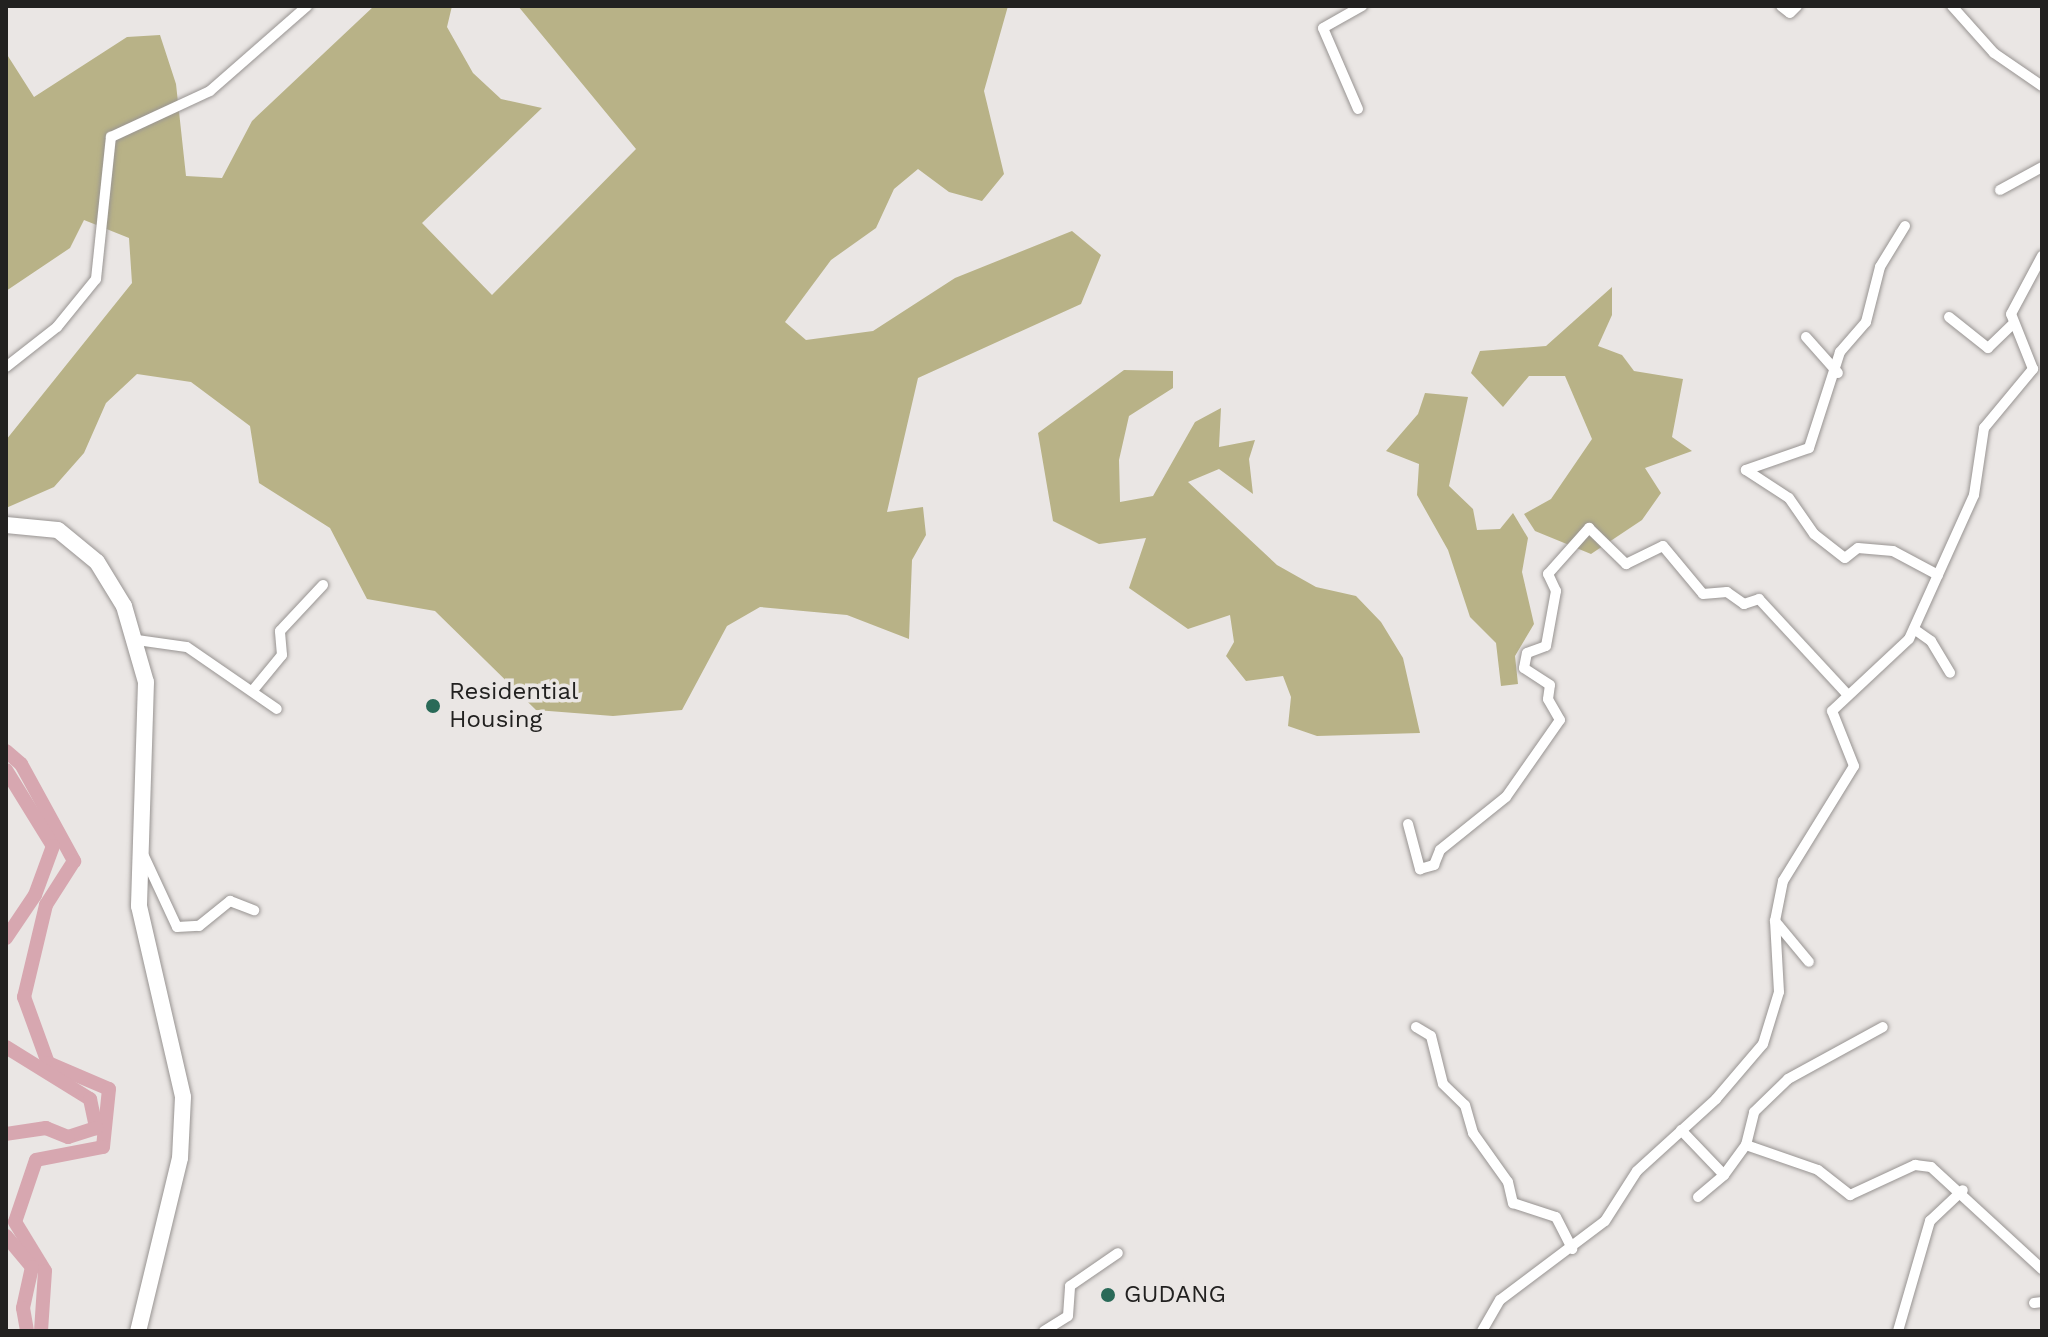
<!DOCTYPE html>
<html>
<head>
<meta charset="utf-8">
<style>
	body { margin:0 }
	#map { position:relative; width:2048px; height:1337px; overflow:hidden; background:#eae6e4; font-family:"Work Sans",sans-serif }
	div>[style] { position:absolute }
	.forest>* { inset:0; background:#b8b287 }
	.river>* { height:14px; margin:-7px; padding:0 7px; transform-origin:7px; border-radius:7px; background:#d7a7b0 }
	.roads { filter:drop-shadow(0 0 2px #989492) drop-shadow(0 0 2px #989492) }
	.minor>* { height:10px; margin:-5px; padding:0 5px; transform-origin:5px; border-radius:5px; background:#fff }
	.primary>* { height:16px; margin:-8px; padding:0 8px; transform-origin:8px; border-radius:8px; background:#fff }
	.dots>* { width:22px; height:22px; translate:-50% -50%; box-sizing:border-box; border:4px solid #eae6e4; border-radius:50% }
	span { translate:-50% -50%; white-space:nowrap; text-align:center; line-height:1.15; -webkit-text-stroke:7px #eae6e4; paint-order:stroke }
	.poi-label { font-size:24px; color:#222120 }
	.left { translate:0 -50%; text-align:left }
	.frame { position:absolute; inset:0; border:8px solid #222120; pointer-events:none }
</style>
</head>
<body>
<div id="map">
	<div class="forest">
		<i style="clip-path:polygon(374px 6px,452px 6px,447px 27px,473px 73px,501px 99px,542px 108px,422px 223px,492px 295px,636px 149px,518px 6px,1008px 6px,984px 91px,1004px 174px,982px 201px,949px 192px,918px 169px,894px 189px,876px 228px,831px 260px,785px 322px,806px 340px,873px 331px,955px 278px,1072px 231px,1101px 255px,1081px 304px,918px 378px,887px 512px,923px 507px,926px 535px,912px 560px,909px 639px,847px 615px,760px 607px,727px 626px,682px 710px,613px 716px,536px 710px,435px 611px,367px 599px,330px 528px,259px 483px,250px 426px,191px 382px,137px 374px,106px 403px,84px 453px,54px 487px,6px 508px,6px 440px,132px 283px,129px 238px,84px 220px,70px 248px,6px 291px,6px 53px,34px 97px,127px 37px,160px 35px,176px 84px,186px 176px,222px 178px,252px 121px)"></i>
		<i style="clip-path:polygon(1612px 287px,1612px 315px,1598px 346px,1622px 355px,1634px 371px,1683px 379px,1672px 437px,1692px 451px,1645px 468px,1661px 493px,1642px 520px,1591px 554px,1535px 531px,1524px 514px,1551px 499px,1592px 439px,1565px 376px,1529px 376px,1503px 407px,1471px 373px,1480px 351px,1546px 346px)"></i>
		<i style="clip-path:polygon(1124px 370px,1173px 371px,1173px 388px,1129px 416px,1119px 460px,1120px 502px,1153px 496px,1195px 422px,1221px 408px,1219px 447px,1255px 440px,1249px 459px,1253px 494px,1219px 469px,1188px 482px,1277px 565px,1316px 587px,1356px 596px,1381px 622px,1403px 658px,1420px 733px,1317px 736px,1288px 726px,1291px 697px,1283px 676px,1246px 681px,1226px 656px,1234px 642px,1230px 615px,1188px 629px,1129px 588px,1146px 538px,1099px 544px,1053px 521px,1038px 433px)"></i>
		<i style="clip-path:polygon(1425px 393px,1468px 397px,1449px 486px,1473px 509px,1477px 530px,1500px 529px,1513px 513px,1528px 538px,1522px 572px,1534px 624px,1515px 656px,1518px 684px,1501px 686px,1496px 643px,1470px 617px,1448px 550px,1417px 495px,1419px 464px,1386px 451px,1418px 414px)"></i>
	</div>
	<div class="river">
		<i style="left:6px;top:751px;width:20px;rotate:41deg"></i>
		<i style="left:21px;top:764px;width:111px;rotate:61.3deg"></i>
		<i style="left:74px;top:861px;width:52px;rotate:122.5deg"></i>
		<i style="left:46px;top:905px;width:95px;rotate:103.4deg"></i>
		<i style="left:24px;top:997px;width:70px;rotate:70deg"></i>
		<i style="left:48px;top:1063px;width:66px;rotate:23.1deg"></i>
		<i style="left:109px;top:1089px;width:58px;rotate:95.9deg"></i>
		<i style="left:103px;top:1147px;width:68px;rotate:169deg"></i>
		<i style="left:36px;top:1160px;width:65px;rotate:108.7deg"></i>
		<i style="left:15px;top:1222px;width:57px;rotate:58.5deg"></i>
		<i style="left:45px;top:1271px;width:60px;rotate:93.8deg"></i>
		<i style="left:6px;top:770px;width:89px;rotate:58.3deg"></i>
		<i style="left:53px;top:846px;width:52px;rotate:110.2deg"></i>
		<i style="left:35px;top:895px;width:52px;rotate:124deg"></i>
		<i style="left:6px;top:1047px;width:99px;rotate:31.8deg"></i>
		<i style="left:90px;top:1099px;width:30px;rotate:78deg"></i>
		<i style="left:96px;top:1128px;width:29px;rotate:162deg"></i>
		<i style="left:68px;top:1137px;width:24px;rotate:-158deg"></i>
		<i style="left:46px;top:1128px;width:40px;rotate:171.5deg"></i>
		<i style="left:6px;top:1236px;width:40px;rotate:50deg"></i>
		<i style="left:32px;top:1267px;width:42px;rotate:102.4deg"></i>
		<i style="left:23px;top:1308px;width:23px;rotate:80deg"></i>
	</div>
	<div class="roads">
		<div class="minor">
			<i style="left:1781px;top:6px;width:11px;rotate:38deg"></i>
			<i style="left:1790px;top:13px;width:10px;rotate:-45deg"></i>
			<i style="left:1952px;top:6px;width:63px;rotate:48.2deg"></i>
			<i style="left:1994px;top:53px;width:58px;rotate:34.5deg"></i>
			<i style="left:1358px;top:109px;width:88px;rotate:-113.4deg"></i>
			<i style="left:1323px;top:28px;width:45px;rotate:-29.4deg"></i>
			<i style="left:2000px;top:190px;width:48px;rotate:-28.7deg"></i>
			<i style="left:1905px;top:226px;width:48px;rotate:121.4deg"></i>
			<i style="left:1880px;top:267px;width:57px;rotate:104.3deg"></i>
			<i style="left:1866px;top:322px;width:40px;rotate:131deg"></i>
			<i style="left:1840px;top:352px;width:101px;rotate:107.9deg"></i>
			<i style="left:1809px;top:448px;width:67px;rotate:160.8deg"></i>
			<i style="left:1746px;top:470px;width:51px;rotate:33.1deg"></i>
			<i style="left:1789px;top:498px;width:44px;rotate:55.2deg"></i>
			<i style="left:1814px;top:534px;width:39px;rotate:38deg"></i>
			<i style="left:1845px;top:558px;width:16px;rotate:-38deg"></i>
			<i style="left:1858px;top:548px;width:35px;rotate:5deg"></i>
			<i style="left:1893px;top:551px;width:51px;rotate:28.1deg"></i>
			<i style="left:1949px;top:317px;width:50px;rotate:38.5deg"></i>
			<i style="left:1988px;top:348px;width:36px;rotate:-44deg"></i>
			<i style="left:1806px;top:337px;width:48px;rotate:48.4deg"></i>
			<i style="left:6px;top:367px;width:65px;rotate:-38.1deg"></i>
			<i style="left:57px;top:327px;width:62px;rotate:-50.9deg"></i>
			<i style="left:96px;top:279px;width:143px;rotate:-84deg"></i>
			<i style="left:111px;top:137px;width:109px;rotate:-24.9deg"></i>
			<i style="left:210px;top:91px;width:129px;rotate:-41.2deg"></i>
			<i style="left:1914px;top:629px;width:21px;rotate:35deg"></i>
			<i style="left:1931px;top:641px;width:37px;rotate:59deg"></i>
			<i style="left:137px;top:640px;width:50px;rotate:8deg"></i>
			<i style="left:187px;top:647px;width:109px;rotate:34.6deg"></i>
			<i style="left:254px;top:689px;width:44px;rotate:-50.5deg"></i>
			<i style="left:282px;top:655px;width:24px;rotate:-95deg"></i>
			<i style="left:280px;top:631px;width:63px;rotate:-46.9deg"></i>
			<i style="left:1408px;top:824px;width:47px;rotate:75.1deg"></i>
			<i style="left:1420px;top:869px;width:15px;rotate:-16deg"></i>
			<i style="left:1434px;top:865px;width:16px;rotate:-68deg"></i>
			<i style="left:1440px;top:850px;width:85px;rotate:-38.8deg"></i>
			<i style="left:1506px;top:797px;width:94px;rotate:-55deg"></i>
			<i style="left:1560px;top:720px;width:24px;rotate:-120deg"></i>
			<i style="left:1548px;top:699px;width:14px;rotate:-82deg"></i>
			<i style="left:1550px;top:685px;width:31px;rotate:-147deg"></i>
			<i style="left:1524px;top:668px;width:15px;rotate:-79deg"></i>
			<i style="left:1527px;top:653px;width:20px;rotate:-20deg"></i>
			<i style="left:1546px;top:646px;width:56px;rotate:-79.7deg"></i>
			<i style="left:1556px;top:591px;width:19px;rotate:-115deg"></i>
			<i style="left:1548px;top:574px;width:62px;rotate:-48.3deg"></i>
			<i style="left:1589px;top:528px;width:52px;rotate:44.2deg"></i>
			<i style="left:1626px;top:564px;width:41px;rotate:-25.9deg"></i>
			<i style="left:1663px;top:546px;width:62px;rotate:50.2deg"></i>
			<i style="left:1703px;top:594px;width:24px;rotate:-5deg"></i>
			<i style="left:1727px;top:592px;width:21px;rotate:35deg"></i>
			<i style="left:1744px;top:604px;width:16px;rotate:-18deg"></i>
			<i style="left:1759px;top:599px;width:127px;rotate:47.2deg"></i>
			<i style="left:144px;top:856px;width:78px;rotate:65.1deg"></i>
			<i style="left:177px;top:927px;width:22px;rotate:-3deg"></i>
			<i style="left:199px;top:926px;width:40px;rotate:-39deg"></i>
			<i style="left:230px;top:901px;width:26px;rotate:21deg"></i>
			<i style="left:1775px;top:921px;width:53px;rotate:50.3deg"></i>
			<i style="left:1416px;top:1027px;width:17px;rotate:31deg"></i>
			<i style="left:1431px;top:1036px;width:49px;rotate:76deg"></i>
			<i style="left:1443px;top:1084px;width:30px;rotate:44deg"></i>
			<i style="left:1465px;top:1105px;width:29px;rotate:74deg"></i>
			<i style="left:1473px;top:1133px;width:60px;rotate:54.5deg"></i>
			<i style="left:1508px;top:1182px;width:22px;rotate:77deg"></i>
			<i style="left:1513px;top:1203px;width:45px;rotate:18deg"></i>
			<i style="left:1556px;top:1217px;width:36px;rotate:63deg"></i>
			<i style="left:1681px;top:1130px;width:62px;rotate:46.3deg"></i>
			<i style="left:1724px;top:1175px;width:37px;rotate:-54deg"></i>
			<i style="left:1746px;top:1145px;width:76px;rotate:19.1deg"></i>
			<i style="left:1818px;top:1170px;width:41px;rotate:38deg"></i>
			<i style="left:1850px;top:1195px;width:72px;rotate:-24.8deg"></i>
			<i style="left:1915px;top:1165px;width:16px;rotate:7deg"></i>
			<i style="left:1931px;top:1167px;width:151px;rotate:42.6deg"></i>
			<i style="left:1746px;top:1145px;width:34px;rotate:-76deg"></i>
			<i style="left:1754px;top:1112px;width:47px;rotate:-44.1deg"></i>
			<i style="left:1788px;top:1079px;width:108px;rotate:-28.7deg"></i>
			<i style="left:1698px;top:1197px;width:34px;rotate:-40deg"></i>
			<i style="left:2034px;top:1303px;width:8px;rotate:-7deg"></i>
			<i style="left:1044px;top:1331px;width:28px;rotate:-32deg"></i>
			<i style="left:1068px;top:1316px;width:30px;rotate:-86deg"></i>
			<i style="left:1070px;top:1286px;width:58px;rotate:-34.5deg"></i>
			<i style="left:1482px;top:1331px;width:36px;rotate:-60deg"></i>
			<i style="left:1500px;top:1300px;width:131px;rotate:-37deg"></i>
			<i style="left:1605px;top:1221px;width:59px;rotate:-57.4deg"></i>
			<i style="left:1637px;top:1171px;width:107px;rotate:-42.3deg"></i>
			<i style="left:1716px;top:1099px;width:72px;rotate:-49.5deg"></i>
			<i style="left:1763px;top:1044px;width:54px;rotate:-72.9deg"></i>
			<i style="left:1779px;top:992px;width:71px;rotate:-93.2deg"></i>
			<i style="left:1775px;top:921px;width:41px;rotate:-78.7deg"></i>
			<i style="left:1783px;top:881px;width:135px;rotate:-58.3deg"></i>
			<i style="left:1854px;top:766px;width:59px;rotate:-111.8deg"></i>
			<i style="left:1832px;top:711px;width:105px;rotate:-43.1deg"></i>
			<i style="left:1909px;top:639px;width:158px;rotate:-65.7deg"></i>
			<i style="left:1974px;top:495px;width:68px;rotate:-81.5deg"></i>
			<i style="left:1984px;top:428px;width:77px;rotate:-50.3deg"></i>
			<i style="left:2033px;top:369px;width:59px;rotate:-111.8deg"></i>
			<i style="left:2011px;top:314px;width:66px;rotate:-61.9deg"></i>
			<i style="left:1898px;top:1331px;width:115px;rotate:-73.8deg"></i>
			<i style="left:1930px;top:1221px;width:45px;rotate:-43.2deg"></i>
		</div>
		<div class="primary">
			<i style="left:6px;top:525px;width:52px;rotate:5.5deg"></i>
			<i style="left:58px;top:530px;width:50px;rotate:39.4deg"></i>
			<i style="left:97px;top:562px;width:52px;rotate:58.5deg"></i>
			<i style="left:124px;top:606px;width:79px;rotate:73.9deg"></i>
			<i style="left:146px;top:682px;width:224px;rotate:91.8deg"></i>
			<i style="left:139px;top:906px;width:196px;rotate:77deg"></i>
			<i style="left:183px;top:1097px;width:61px;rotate:92.8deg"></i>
			<i style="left:180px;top:1158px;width:178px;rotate:103.6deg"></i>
		</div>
	</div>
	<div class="dots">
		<i style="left:433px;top:706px;background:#2a6a58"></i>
		<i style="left:1108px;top:1295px;background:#2a6a58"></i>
	</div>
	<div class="poi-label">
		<span class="left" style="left:449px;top:706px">Residential<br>Housing</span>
		<span class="left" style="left:1124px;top:1295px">GUDANG</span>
	</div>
	<div class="frame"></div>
</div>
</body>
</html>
